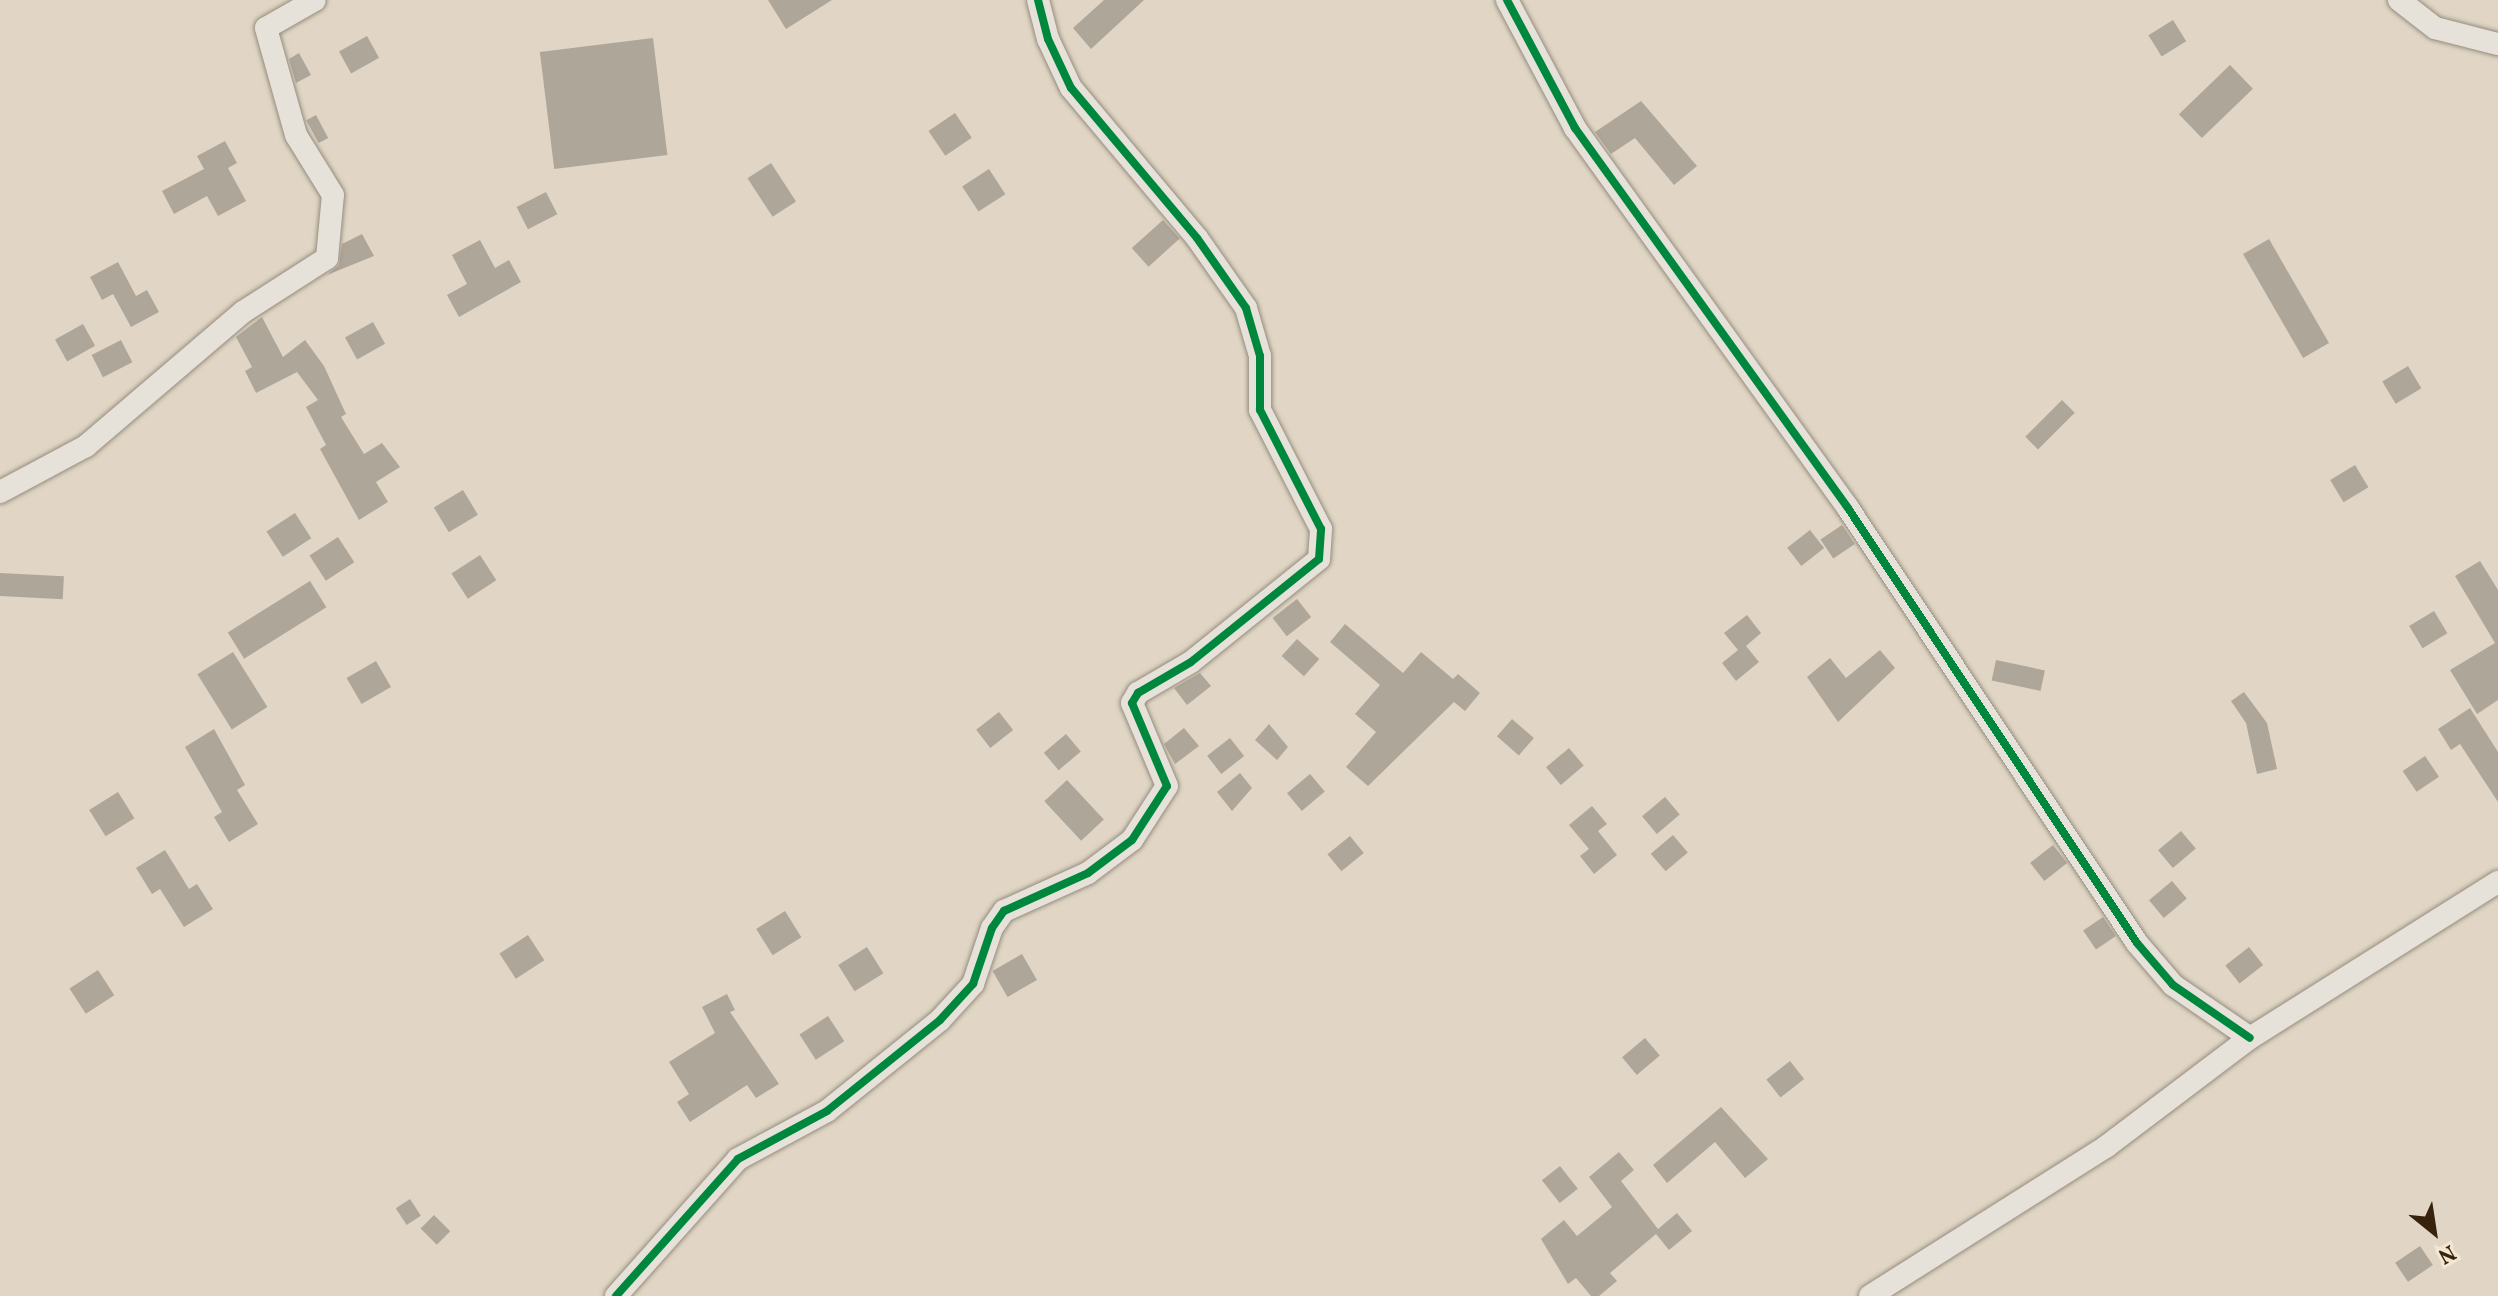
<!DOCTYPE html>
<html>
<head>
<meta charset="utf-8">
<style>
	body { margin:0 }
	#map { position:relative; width:2498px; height:1296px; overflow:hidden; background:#e1d6c5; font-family:Vollkorn,serif }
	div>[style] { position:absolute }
	.building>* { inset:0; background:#afa69a; transform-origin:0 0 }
	.roads { filter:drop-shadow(0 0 2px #958c7f) drop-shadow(0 0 2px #958c7f) }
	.minor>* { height:22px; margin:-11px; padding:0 11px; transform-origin:11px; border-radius:11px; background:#e7e2d9 }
	.cycleway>* { height:8px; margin:-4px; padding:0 4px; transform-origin:4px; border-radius:4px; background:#00873e }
	span { translate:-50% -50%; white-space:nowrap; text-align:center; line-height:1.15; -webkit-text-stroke:6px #f3e6d2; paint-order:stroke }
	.north { position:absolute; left:2394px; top:1192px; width:80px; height:80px; -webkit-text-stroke:6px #f3e6d2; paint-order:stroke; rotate:150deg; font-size:22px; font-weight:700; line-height:32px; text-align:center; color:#37230d }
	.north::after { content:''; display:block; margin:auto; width:28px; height:36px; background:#37230d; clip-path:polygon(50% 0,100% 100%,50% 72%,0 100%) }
</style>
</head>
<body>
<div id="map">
	<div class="building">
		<i style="clip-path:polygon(768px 0,832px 0,786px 29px)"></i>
		<i style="clip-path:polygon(1104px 0,1144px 0,1091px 49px,1073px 28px)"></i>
		<i style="left:2173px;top:20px;width:25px;height:29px;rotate:58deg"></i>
		<i style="left:367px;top:36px;width:25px;height:32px;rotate:61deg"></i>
		<i style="left:653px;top:38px;width:118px;height:114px;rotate:83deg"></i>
		<i style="clip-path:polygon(299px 53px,311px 75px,296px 83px,289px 59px)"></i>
		<i style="left:2230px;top:65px;width:33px;height:71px;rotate:46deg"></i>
		<i style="clip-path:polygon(1641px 101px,1697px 166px,1674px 185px,1635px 138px,1611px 154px,1595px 132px)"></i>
		<i style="left:955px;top:113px;width:30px;height:32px;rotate:56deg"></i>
		<i style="left:316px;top:115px;width:26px;height:11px;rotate:62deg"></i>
		<i style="clip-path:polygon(225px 141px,237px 163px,228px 168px,246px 201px,218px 216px,207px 196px,174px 214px,162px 191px,204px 169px,197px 156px)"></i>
		<i style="left:771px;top:163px;width:46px;height:28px;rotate:57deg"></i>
		<i style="left:989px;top:169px;width:30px;height:32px;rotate:57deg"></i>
		<i style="left:546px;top:192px;width:25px;height:33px;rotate:63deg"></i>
		<i style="left:1163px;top:220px;width:25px;height:42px;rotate:48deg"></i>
		<i style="clip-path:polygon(362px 234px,374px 256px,327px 275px,339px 265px,342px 244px)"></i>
		<i style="left:2269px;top:239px;width:120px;height:30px;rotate:60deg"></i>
		<i style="clip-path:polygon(480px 240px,495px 268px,509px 260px,521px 282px,459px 317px,447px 295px,467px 284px,452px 255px)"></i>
		<i style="clip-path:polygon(118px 262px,136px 296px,147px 290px,159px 312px,131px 327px,113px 294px,102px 300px,90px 277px)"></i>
		<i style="clip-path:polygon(262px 317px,283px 357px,305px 340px,324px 366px,346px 414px,341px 417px,364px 454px,382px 443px,400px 467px,376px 482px,388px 502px,359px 520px,320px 449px,326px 445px,306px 407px,318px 400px,297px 372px,256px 393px,245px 371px,252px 367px,236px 337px)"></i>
		<i style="left:373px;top:322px;width:25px;height:32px;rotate:61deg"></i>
		<i style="left:83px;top:324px;width:25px;height:32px;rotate:61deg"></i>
		<i style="left:121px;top:340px;width:25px;height:33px;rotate:63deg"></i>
		<i style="left:2408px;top:366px;width:26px;height:30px;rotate:59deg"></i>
		<i style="left:2062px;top:400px;width:18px;height:52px;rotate:45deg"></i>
		<i style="left:2355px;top:465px;width:26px;height:29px;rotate:59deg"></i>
		<i style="left:463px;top:490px;width:29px;height:34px;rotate:59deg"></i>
		<i style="left:295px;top:513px;width:30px;height:34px;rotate:57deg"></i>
		<i style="left:1842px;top:525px;width:23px;height:26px;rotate:56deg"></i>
		<i style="left:1810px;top:530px;width:23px;height:29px;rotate:52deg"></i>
		<i style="left:338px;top:537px;width:30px;height:34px;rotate:57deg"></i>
		<i style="left:480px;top:555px;width:30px;height:34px;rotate:57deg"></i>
		<i style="clip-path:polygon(2480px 561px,2498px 590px,2498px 700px,2477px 714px,2450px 670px,2495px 643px,2455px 576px)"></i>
		<i style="left:0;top:573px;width:64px;height:23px;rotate:3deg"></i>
		<i style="left:310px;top:581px;width:31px;height:97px;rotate:58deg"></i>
		<i style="left:1297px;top:599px;width:23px;height:31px;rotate:52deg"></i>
		<i style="left:2434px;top:611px;width:26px;height:29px;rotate:59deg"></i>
		<i style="clip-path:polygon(1747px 615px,1761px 633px,1746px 646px,1759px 662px,1736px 681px,1722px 663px,1738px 650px,1724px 633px)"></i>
		<i style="clip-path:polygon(1345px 624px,1403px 673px,1421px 652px,1453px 679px,1458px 674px,1480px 693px,1465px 711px,1454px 702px,1368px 786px,1346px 767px,1376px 732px,1355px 714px,1380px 685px,1330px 642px)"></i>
		<i style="left:1297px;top:639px;width:30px;height:23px;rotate:42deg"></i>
		<i style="clip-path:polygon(1880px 650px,1895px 668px,1838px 722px,1807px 677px,1830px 658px,1846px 678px)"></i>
		<i style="left:233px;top:652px;width:65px;height:42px;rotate:58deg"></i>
		<i style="left:1996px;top:660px;width:50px;height:21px;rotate:12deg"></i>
		<i style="left:376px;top:661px;width:30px;height:34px;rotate:60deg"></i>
		<i style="clip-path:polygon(1200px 673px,1211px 686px,1187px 705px,1174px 688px)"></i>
		<i style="clip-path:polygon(2244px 692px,2267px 723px,2277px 769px,2257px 774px,2246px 723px,2231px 701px)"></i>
		<i style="clip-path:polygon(2470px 708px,2498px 752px,2498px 802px,2460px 744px,2451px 750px,2438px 729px)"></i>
		<i style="left:999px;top:712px;width:23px;height:29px;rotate:52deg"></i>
		<i style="left:1512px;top:719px;width:29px;height:23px;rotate:41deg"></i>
		<i style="clip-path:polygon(1269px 724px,1288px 747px,1277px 760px,1255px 740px)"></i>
		<i style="clip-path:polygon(1184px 728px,1199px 746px,1175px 764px,1164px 744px)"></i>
		<i style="clip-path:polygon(214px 729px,245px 785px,237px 790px,258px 824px,229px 842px,214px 817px,222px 812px,185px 747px)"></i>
		<i style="left:1066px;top:734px;width:23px;height:29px;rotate:50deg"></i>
		<i style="left:1230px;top:738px;width:23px;height:29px;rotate:52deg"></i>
		<i style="left:1569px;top:748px;width:23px;height:30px;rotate:50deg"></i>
		<i style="left:2425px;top:756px;width:25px;height:27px;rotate:56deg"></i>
		<i style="clip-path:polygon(1240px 773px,1252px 788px,1232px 811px,1217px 792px)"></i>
		<i style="left:1310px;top:774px;width:23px;height:30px;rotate:50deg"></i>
		<i style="left:1067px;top:780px;width:54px;height:31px;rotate:47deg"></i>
		<i style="left:118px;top:792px;width:31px;height:34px;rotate:58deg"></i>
		<i style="left:1665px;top:797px;width:23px;height:30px;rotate:50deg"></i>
		<i style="clip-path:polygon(1592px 806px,1607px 824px,1598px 831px,1617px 855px,1594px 874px,1580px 856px,1589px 849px,1569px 825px)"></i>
		<i style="left:2181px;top:831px;width:23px;height:30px;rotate:50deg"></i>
		<i style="left:1673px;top:835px;width:23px;height:29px;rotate:50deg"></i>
		<i style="left:1350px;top:836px;width:22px;height:29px;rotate:51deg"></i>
		<i style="left:2053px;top:845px;width:23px;height:29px;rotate:52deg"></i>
		<i style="clip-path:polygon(165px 850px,189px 889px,197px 884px,213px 909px,184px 927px,160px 889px,152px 894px,136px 868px)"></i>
		<i style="left:2172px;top:881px;width:23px;height:30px;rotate:50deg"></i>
		<i style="left:785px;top:911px;width:31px;height:34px;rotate:58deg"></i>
		<i style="left:2103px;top:917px;width:23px;height:24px;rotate:56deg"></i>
		<i style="left:528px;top:935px;width:30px;height:34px;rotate:57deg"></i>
		<i style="left:867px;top:947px;width:31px;height:34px;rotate:58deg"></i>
		<i style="left:2249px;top:947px;width:23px;height:30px;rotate:52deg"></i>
		<i style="left:1022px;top:954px;width:30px;height:34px;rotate:60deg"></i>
		<i style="left:98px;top:970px;width:30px;height:34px;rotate:57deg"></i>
		<i style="clip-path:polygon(727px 994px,735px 1010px,730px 1012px,779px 1084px,756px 1098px,747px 1085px,690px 1122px,677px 1102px,689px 1094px,669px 1062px,715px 1033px,702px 1007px)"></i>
		<i style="left:828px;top:1016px;width:30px;height:34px;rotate:57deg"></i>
		<i style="left:1645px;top:1038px;width:23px;height:30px;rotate:50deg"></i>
		<i style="left:1790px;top:1061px;width:23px;height:30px;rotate:52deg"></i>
		<i style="clip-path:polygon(1721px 1107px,1768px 1159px,1745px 1178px,1715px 1142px,1667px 1183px,1653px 1165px)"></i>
		<i style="clip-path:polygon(1619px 1152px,1634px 1170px,1621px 1181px,1658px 1229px,1677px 1213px,1692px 1231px,1669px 1250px,1656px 1234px,1610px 1273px,1617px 1281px,1599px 1296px,1591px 1296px,1576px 1278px,1568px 1284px,1541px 1239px,1564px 1220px,1577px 1236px,1612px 1207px,1589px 1177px)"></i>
		<i style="left:1560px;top:1166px;width:29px;height:23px;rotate:52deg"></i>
		<i style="left:410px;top:1199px;width:20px;height:17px;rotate:57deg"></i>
		<i style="left:434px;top:1215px;width:23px;height:19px;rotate:45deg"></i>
		<i style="left:2420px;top:1246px;width:23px;height:30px;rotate:56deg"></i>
	</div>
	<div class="roads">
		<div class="minor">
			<i style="left:1507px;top:0;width:145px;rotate:62deg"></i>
			<i style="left:1575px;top:128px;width:468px;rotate:54.3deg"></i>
			<i style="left:1848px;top:508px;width:522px;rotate:56.4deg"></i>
			<i style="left:2137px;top:943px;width:55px;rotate:49.4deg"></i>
			<i style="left:2173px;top:985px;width:93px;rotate:34.5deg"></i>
			<i style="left:2399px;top:0;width:46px;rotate:37.9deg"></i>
			<i style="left:2435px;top:28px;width:65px;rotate:14.3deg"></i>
			<i style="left:0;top:492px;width:98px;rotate:-28.1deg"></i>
			<i style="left:86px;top:446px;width:206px;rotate:-40.5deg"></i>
			<i style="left:243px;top:312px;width:100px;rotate:-32.7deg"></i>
			<i style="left:327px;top:258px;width:63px;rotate:-84.6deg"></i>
			<i style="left:333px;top:195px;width:70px;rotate:-121.7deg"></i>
			<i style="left:296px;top:135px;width:111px;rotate:-105.7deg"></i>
			<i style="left:266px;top:28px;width:56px;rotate:-29.7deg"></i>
			<i style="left:616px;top:1296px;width:183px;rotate:-48.3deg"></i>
			<i style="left:738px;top:1159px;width:101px;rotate:-28.3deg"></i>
			<i style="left:827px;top:1111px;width:145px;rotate:-38.8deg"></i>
			<i style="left:940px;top:1020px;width:49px;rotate:-47.5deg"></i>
			<i style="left:973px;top:984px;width:59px;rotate:-71.3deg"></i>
			<i style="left:992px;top:928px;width:21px;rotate:-55deg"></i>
			<i style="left:1004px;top:911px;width:92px;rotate:-24.3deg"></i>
			<i style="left:1088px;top:873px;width:55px;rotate:-36.9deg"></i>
			<i style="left:1132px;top:840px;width:64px;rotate:-57.1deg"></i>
			<i style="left:1167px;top:786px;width:90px;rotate:-112.9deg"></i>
			<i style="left:1132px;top:703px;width:12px;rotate:-59deg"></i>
			<i style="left:1138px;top:693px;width:61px;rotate:-30.3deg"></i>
			<i style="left:1191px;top:662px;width:164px;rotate:-38.8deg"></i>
			<i style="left:1319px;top:559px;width:30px;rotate:-86deg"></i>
			<i style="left:1321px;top:529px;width:134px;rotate:-117.1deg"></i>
			<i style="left:1260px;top:410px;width:54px;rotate:-90deg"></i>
			<i style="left:1260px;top:356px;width:50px;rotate:-106.3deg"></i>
			<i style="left:1246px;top:308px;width:85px;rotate:-125deg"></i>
			<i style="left:1197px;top:238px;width:196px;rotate:-130deg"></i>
			<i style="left:1071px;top:88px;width:54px;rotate:-115.1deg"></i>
			<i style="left:1048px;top:39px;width:40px;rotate:-104.4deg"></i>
			<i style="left:1870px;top:1296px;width:280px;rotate:-32.3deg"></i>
			<i style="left:2107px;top:1146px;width:179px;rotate:-37.1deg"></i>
			<i style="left:2250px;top:1038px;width:293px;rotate:-32.2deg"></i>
		</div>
	</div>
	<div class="cycleway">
		<i style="left:1507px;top:0;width:145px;rotate:62deg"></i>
		<i style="left:1575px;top:128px;width:468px;rotate:54.3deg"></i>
		<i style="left:1848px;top:508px;width:522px;rotate:56.4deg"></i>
		<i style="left:2137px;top:943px;width:55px;rotate:49.4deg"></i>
		<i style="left:2173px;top:985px;width:93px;rotate:34.5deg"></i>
		<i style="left:616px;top:1296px;width:183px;rotate:-48.3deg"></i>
		<i style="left:738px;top:1159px;width:101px;rotate:-28.3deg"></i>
		<i style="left:827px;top:1111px;width:145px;rotate:-38.8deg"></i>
		<i style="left:940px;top:1020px;width:49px;rotate:-47.5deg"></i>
		<i style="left:973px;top:984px;width:59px;rotate:-71.3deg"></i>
		<i style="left:992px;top:928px;width:21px;rotate:-55deg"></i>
		<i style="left:1004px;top:911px;width:92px;rotate:-24.3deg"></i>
		<i style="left:1088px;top:873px;width:55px;rotate:-36.9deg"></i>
		<i style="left:1132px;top:840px;width:64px;rotate:-57.1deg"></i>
		<i style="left:1167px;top:786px;width:90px;rotate:-112.9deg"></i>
		<i style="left:1132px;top:703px;width:12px;rotate:-59deg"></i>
		<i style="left:1138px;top:693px;width:61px;rotate:-30.3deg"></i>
		<i style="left:1191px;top:662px;width:164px;rotate:-38.8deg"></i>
		<i style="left:1319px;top:559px;width:30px;rotate:-86deg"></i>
		<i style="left:1321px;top:529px;width:134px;rotate:-117.1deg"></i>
		<i style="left:1260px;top:410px;width:54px;rotate:-90deg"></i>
		<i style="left:1260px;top:356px;width:50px;rotate:-106.3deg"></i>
		<i style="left:1246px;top:308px;width:85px;rotate:-125deg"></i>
		<i style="left:1197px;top:238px;width:196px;rotate:-130deg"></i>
		<i style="left:1071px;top:88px;width:54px;rotate:-115.1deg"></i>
		<i style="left:1048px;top:39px;width:40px;rotate:-104.4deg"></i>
	</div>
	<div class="north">N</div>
</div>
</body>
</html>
